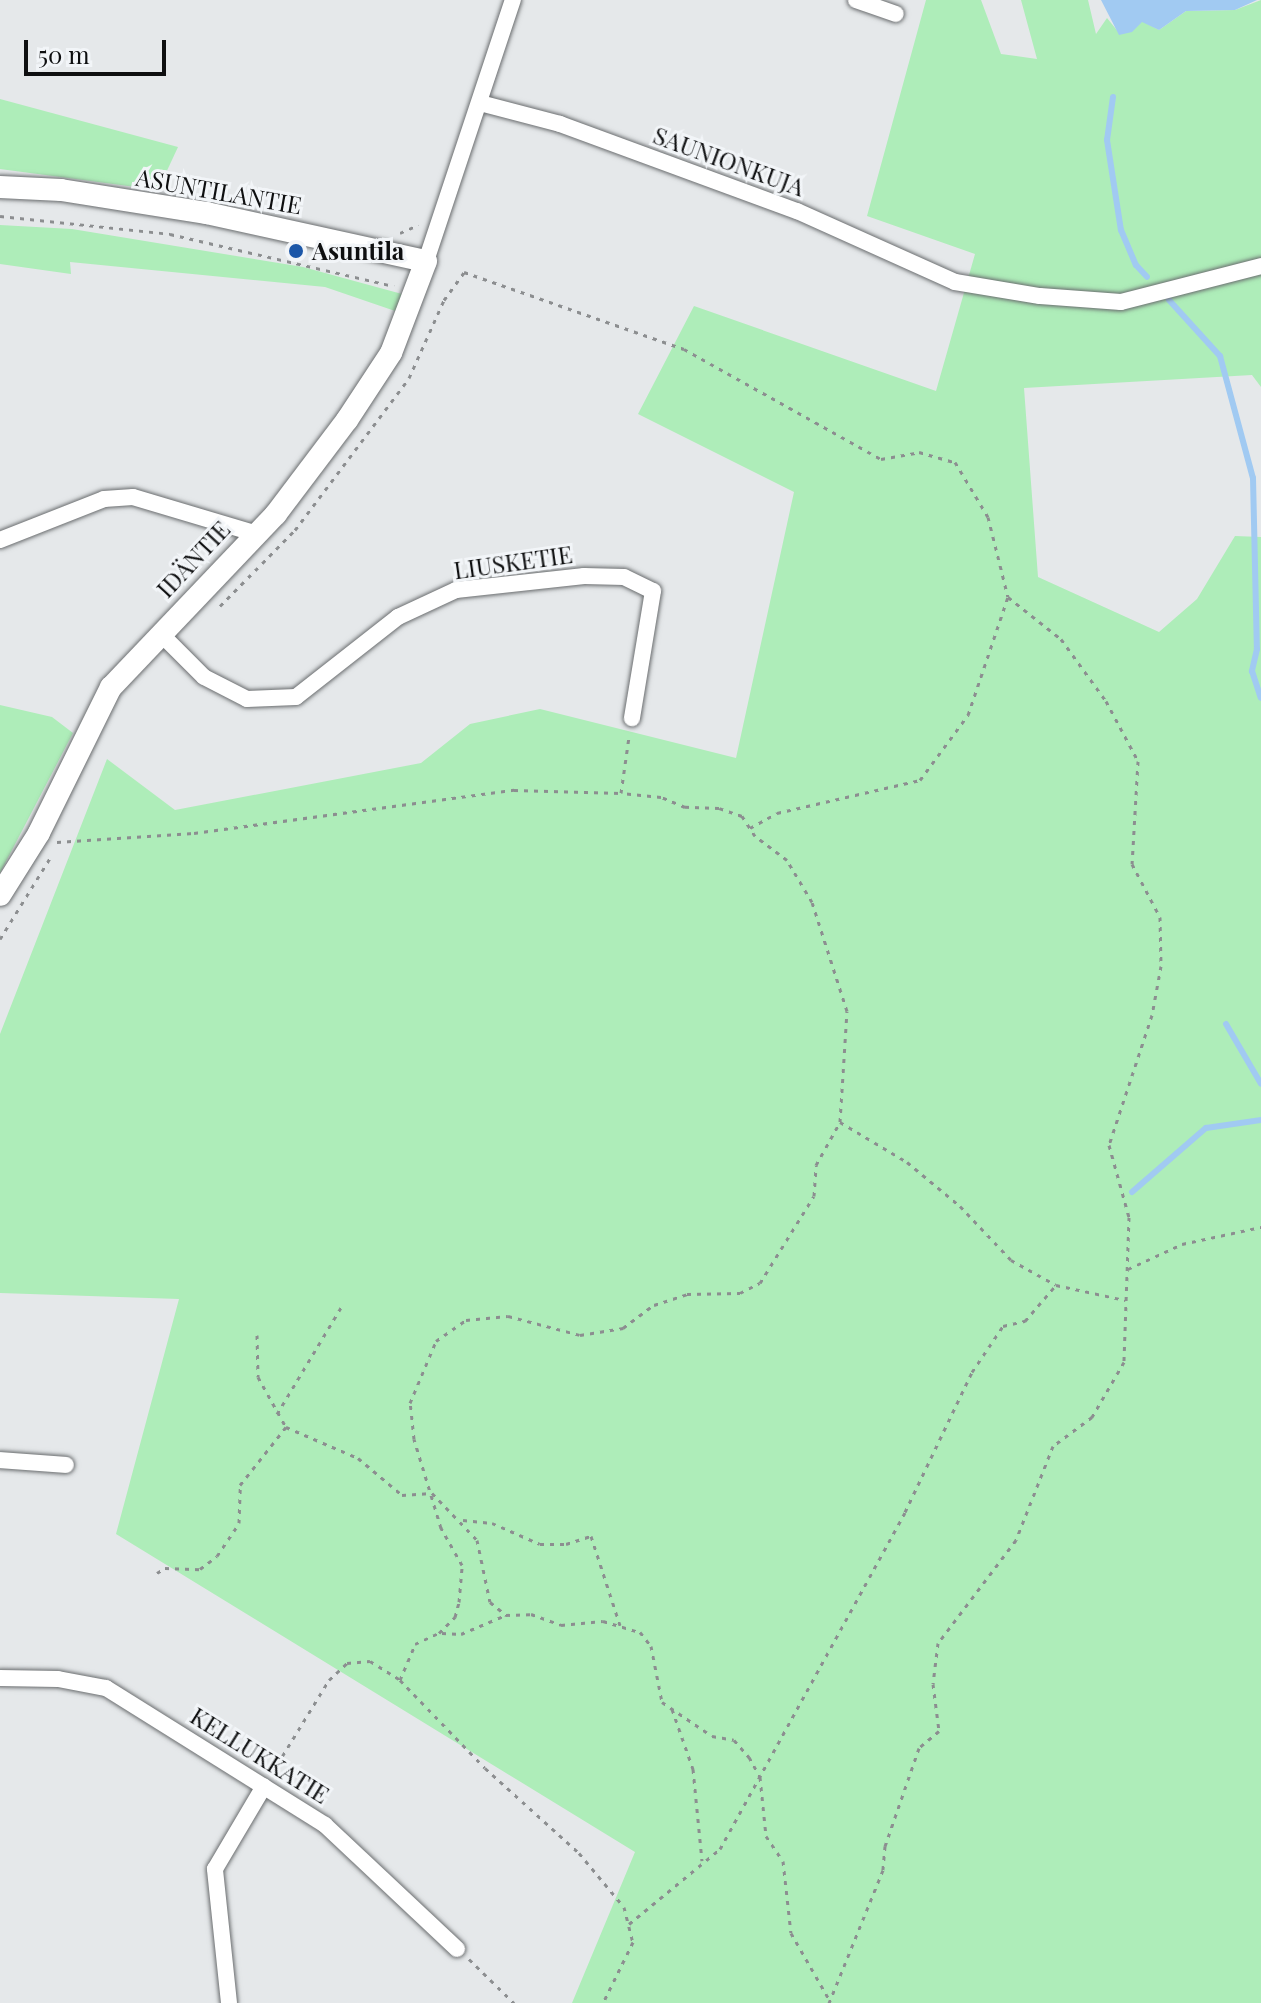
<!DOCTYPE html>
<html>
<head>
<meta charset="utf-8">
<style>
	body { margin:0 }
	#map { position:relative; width:1261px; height:2003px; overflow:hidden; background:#e5e8ea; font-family:"Playfair Display",serif }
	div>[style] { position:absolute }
	.green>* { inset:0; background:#aeedb9 }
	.water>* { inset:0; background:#a1caf2 }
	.stream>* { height:6px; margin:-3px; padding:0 3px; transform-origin:3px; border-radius:3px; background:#a1caf2 }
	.path>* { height:3px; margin-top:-1.5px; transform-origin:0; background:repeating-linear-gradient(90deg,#8c8e90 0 4px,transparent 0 10px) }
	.roads { filter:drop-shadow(0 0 2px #6a6d6f) drop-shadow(0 0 2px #6a6d6f) }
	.street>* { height:16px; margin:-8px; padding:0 8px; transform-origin:8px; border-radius:8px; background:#fff }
	.secondary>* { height:22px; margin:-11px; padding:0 11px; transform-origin:11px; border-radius:11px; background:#fff }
	.dots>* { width:22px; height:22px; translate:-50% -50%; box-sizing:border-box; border:4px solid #f2f5f8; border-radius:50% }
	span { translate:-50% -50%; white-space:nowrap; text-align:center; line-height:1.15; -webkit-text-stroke:6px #f2f5f8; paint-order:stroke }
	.street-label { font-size:24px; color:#0e0f10 }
	.poi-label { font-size:24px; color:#0e0f10; font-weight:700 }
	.left { translate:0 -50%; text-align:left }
	.scale { position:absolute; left:24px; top:40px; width:142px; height:36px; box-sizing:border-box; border:4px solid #0e0f10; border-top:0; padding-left:10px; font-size:24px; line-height:28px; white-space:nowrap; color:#0e0f10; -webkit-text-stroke:6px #f2f5f8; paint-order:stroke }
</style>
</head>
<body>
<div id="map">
	<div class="green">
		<i style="clip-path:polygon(926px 0,981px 0,1001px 54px,1037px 59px,1021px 0,1088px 0,1096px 34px,1107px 18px,1120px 34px,1142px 21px,1159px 30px,1186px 11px,1235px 10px,1261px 0,1261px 387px,1252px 375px,1024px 388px,1038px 577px,1159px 632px,1197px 599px,1235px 536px,1261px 537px,1261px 2003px,572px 2003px,635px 1852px,116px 1534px,179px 1299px,0 1293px,0 1034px,107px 759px,175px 810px,421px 763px,470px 724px,540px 709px,736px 758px,794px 492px,638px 414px,694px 306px,936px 391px,975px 254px,867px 216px)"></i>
		<i style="clip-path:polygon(0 99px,178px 147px,158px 190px,0 169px)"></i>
		<i style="clip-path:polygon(0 225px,72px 229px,303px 267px,402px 294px,398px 312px,325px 287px,70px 262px,71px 274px,0 264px)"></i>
		<i style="clip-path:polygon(0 705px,52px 717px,73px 733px,0 873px)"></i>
	</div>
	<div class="water">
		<i style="clip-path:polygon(1101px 0,1257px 0,1235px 10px,1186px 11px,1159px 30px,1142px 22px,1132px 32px,1119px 35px)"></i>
	</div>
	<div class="stream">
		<i style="left:1113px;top:97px;width:43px;rotate:97.9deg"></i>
		<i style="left:1107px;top:140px;width:91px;rotate:81.2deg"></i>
		<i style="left:1121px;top:230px;width:38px;rotate:67deg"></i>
		<i style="left:1136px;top:265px;width:16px;rotate:47deg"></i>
		<i style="left:1169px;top:300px;width:76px;rotate:47.7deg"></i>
		<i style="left:1220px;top:356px;width:126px;rotate:74.9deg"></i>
		<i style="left:1253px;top:478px;width:171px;rotate:88.7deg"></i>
		<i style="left:1257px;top:649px;width:23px;rotate:103deg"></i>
		<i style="left:1252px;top:671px;width:28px;rotate:72deg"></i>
		<i style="left:1226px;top:1024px;width:69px;rotate:59.7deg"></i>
		<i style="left:1132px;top:1192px;width:98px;rotate:-40.9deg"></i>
		<i style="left:1206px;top:1128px;width:56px;rotate:-8.3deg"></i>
	</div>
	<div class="path">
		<i style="left:0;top:216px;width:171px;rotate:6deg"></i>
		<i style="left:170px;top:234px;width:230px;rotate:13.1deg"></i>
		<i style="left:400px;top:233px;width:20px;rotate:-24deg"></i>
		<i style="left:220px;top:606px;width:107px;rotate:-45.4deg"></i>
		<i style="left:295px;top:530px;width:190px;rotate:-53.1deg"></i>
		<i style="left:409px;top:378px;width:85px;rotate:-65.8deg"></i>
		<i style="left:444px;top:300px;width:34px;rotate:-54deg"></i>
		<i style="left:464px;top:272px;width:233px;rotate:19.3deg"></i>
		<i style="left:684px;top:349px;width:226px;rotate:29.2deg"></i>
		<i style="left:881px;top:459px;width:39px;rotate:-10deg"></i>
		<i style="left:919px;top:452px;width:37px;rotate:16deg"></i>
		<i style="left:955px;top:462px;width:64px;rotate:59deg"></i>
		<i style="left:988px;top:517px;width:82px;rotate:76deg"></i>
		<i style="left:1008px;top:597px;width:68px;rotate:38.4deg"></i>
		<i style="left:1061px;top:639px;width:77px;rotate:54deg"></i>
		<i style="left:1106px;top:701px;width:68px;rotate:61.9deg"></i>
		<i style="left:1138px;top:761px;width:103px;rotate:93.3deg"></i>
		<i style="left:1132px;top:864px;width:60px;rotate:62.2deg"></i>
		<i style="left:1160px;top:917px;width:49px;rotate:88.8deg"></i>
		<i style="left:1161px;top:966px;width:50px;rotate:100.4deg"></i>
		<i style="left:1152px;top:1015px;width:137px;rotate:108.3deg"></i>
		<i style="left:1109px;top:1145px;width:75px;rotate:74.5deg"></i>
		<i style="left:1129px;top:1217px;width:145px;rotate:92deg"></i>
		<i style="left:1124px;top:1362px;width:64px;rotate:120.2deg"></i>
		<i style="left:1092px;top:1417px;width:49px;rotate:143.4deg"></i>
		<i style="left:1053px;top:1446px;width:101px;rotate:111.5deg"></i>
		<i style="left:1016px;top:1540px;width:129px;rotate:127.1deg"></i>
		<i style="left:938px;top:1643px;width:41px;rotate:97deg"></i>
		<i style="left:933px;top:1684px;width:47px;rotate:82.7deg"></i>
		<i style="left:939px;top:1731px;width:26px;rotate:140deg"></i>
		<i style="left:919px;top:1748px;width:104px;rotate:109.1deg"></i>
		<i style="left:885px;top:1846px;width:24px;rotate:95deg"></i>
		<i style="left:883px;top:1870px;width:144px;rotate:112.1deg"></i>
		<i style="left:750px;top:828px;width:31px;rotate:-29deg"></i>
		<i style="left:777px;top:813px;width:147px;rotate:-13deg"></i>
		<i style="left:920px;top:780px;width:81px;rotate:-53.6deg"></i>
		<i style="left:968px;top:715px;width:125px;rotate:-71.3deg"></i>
		<i style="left:57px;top:842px;width:137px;rotate:-3.8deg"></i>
		<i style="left:194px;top:833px;width:323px;rotate:-7.7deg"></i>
		<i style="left:514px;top:790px;width:107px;rotate:1.6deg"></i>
		<i style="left:0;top:939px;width:95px;rotate:-58.3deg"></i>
		<i style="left:840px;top:1122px;width:78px;rotate:30.8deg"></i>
		<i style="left:907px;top:1162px;width:69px;rotate:39.7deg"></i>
		<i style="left:960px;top:1206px;width:74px;rotate:46.6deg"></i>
		<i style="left:1011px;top:1260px;width:51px;rotate:29.1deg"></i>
		<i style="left:1056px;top:1285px;width:71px;rotate:12.3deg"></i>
		<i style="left:1128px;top:1269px;width:60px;rotate:-24.8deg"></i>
		<i style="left:1182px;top:1244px;width:81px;rotate:-12.1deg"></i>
		<i style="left:257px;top:1335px;width:42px;rotate:88.6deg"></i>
		<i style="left:258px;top:1377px;width:57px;rotate:60.8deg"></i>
		<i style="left:286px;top:1427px;width:78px;rotate:23.3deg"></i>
		<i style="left:358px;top:1458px;width:57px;rotate:40.1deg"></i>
		<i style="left:402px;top:1495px;width:30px;rotate:-4deg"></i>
		<i style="left:432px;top:1493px;width:65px;rotate:46.2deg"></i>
		<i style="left:477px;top:1540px;width:63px;rotate:78.2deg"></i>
		<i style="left:490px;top:1602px;width:21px;rotate:39deg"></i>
		<i style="left:506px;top:1615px;width:25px;rotate:-2deg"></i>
		<i style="left:531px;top:1614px;width:32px;rotate:20deg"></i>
		<i style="left:561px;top:1625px;width:42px;rotate:-5.4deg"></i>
		<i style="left:603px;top:1621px;width:39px;rotate:17deg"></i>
		<i style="left:640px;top:1632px;width:18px;rotate:52deg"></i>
		<i style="left:651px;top:1646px;width:57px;rotate:78.9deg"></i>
		<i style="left:662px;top:1702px;width:60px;rotate:34.2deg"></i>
		<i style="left:712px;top:1736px;width:22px;rotate:10deg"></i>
		<i style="left:734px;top:1740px;width:23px;rotate:49deg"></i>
		<i style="left:749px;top:1757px;width:23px;rotate:61deg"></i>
		<i style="left:760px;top:1777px;width:59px;rotate:84.2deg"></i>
		<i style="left:766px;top:1836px;width:30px;rotate:56deg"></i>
		<i style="left:783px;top:1861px;width:72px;rotate:83.7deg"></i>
		<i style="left:791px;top:1933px;width:76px;rotate:60.1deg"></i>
		<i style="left:277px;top:1414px;width:126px;rotate:-59deg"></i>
		<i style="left:463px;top:1520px;width:29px;rotate:6deg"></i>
		<i style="left:492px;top:1523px;width:52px;rotate:23.6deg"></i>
		<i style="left:540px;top:1544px;width:26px"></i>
		<i style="left:566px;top:1544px;width:26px;rotate:-18deg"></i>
		<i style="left:591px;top:1536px;width:94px;rotate:72deg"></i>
		<i style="left:157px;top:1573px;width:9px;rotate:-32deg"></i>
		<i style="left:165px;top:1568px;width:35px;rotate:2deg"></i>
		<i style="left:200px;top:1569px;width:21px;rotate:-37deg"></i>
		<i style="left:217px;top:1556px;width:40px;rotate:-56deg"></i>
		<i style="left:239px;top:1523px;width:38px;rotate:-88deg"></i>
		<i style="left:240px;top:1485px;width:74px;rotate:-51.6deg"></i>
		<i style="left:442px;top:1633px;width:19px;rotate:3deg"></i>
		<i style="left:461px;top:1634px;width:49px;rotate:-22.9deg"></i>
		<i style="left:400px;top:1680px;width:39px;rotate:-67deg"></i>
		<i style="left:415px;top:1644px;width:26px;rotate:-25deg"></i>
		<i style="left:439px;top:1633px;width:23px;rotate:-45deg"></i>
		<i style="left:455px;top:1617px;width:16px;rotate:-75deg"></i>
		<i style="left:459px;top:1602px;width:37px;rotate:-85deg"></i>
		<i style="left:462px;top:1565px;width:43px;rotate:-119.6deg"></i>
		<i style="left:441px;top:1528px;width:93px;rotate:-106.9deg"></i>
		<i style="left:414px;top:1439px;width:36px;rotate:-96deg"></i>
		<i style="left:410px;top:1403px;width:67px;rotate:-67.2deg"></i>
		<i style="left:436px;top:1341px;width:37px;rotate:-35deg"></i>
		<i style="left:466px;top:1320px;width:42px;rotate:-5.4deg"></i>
		<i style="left:508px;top:1316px;width:74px;rotate:14.8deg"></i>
		<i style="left:580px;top:1335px;width:44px;rotate:-9.2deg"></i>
		<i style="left:623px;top:1328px;width:39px;rotate:-37deg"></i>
		<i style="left:654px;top:1305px;width:35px;rotate:-18deg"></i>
		<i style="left:687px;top:1294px;width:53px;rotate:-1.1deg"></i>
		<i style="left:740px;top:1293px;width:22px;rotate:-27deg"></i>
		<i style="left:760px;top:1283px;width:102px;rotate:-58.2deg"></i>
		<i style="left:814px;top:1196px;width:31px;rotate:-86deg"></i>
		<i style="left:816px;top:1165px;width:49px;rotate:-60.8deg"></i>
		<i style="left:840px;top:1122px;width:111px;rotate:-86.4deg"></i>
		<i style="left:847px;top:1011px;width:114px;rotate:-107.8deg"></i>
		<i style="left:812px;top:902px;width:49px;rotate:-120.8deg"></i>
		<i style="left:787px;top:860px;width:40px;rotate:-143deg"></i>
		<i style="left:755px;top:836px;width:24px;rotate:-123deg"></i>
		<i style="left:742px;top:816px;width:24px;rotate:-161deg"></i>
		<i style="left:719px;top:808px;width:34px;rotate:-178deg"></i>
		<i style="left:685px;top:807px;width:26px;rotate:-157deg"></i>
		<i style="left:661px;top:797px;width:40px;rotate:-174.3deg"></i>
		<i style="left:621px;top:793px;width:57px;rotate:-81.9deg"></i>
		<i style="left:672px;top:1709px;width:64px;rotate:70.7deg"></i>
		<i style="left:693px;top:1769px;width:92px;rotate:84.4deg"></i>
		<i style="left:272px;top:1773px;width:109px;rotate:-58.5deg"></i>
		<i style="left:329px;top:1680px;width:25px;rotate:-43deg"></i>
		<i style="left:347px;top:1663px;width:23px;rotate:-5deg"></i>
		<i style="left:370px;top:1661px;width:36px;rotate:32deg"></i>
		<i style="left:400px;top:1680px;width:122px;rotate:46deg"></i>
		<i style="left:485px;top:1768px;width:127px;rotate:42.1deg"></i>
		<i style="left:579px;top:1853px;width:70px;rotate:50.2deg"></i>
		<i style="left:624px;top:1907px;width:36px;rotate:76deg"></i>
		<i style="left:633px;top:1942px;width:68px;rotate:116.2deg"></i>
		<i style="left:629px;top:1924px;width:118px;rotate:-39.5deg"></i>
		<i style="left:720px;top:1849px;width:384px;rotate:-61.2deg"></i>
		<i style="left:905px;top:1512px;width:155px;rotate:-64.4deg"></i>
		<i style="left:972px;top:1372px;width:55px;rotate:-56deg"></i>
		<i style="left:1003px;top:1326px;width:23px;rotate:-13deg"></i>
		<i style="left:1025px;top:1321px;width:48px;rotate:-49.3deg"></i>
		<i style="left:469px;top:1959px;width:63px;rotate:44.4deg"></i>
	</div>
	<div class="roads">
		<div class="street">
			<i style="left:856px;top:0;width:42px;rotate:19.3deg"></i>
			<i style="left:480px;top:103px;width:83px;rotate:14.7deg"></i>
			<i style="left:560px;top:124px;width:252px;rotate:20.2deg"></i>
			<i style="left:797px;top:211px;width:173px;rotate:24.2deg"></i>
			<i style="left:955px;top:282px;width:86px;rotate:9.4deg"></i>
			<i style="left:1040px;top:296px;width:81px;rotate:4.2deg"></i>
			<i style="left:1121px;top:302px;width:145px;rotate:-14.4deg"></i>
			<i style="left:426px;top:261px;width:275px;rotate:-71.6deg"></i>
			<i style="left:0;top:540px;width:112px;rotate:-21.5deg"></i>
			<i style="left:104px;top:499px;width:29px;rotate:-4deg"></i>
			<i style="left:133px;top:497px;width:126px;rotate:16.6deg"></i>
			<i style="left:160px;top:633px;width:62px;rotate:45deg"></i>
			<i style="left:204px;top:677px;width:48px;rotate:27.1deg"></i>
			<i style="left:247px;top:699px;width:49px;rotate:-2.3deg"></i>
			<i style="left:296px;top:697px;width:130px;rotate:-38.1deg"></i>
			<i style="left:398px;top:617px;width:64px;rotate:-25deg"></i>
			<i style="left:456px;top:590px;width:129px;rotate:-6.2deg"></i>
			<i style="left:584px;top:576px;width:40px;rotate:1.4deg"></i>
			<i style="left:624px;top:577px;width:32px;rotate:26deg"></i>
			<i style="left:653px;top:591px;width:129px;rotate:99.4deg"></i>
			<i style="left:0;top:1460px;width:66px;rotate:4.3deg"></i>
			<i style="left:0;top:1678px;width:58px;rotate:1deg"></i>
			<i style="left:58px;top:1679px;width:49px;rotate:10.6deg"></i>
			<i style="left:106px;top:1688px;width:258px;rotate:32deg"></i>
			<i style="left:325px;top:1825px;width:181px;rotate:43.2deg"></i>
			<i style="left:229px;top:2003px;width:135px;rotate:-96deg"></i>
			<i style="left:215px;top:1869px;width:96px;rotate:-59.4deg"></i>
		</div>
		<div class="secondary">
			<i style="left:0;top:187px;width:61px;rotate:2.8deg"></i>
			<i style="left:61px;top:190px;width:148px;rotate:9deg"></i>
			<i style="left:207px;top:213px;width:224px;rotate:12.4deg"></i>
			<i style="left:426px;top:261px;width:98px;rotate:110.8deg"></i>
			<i style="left:391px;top:353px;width:80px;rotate:123.3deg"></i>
			<i style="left:347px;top:420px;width:118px;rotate:127.1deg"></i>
			<i style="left:276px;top:514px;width:239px;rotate:133.6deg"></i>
			<i style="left:111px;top:687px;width:163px;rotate:116.3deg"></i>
			<i style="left:39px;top:833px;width:73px;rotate:122.2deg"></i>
		</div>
	</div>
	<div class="dots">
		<i style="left:296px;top:251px;background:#1c57a8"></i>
	</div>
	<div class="street-label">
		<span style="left:729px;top:161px;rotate:20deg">SAUNIONKUJA</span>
		<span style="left:219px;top:191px;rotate:10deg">ASUNTILANTIE</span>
		<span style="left:193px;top:559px;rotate:-47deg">IDÄNTIE</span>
		<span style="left:513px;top:562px;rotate:-8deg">LIUSKETIE</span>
		<span style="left:260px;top:1755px;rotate:32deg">KELLUKKATIE</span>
	</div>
	<div class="poi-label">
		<span class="left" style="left:312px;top:251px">Asuntila</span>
	</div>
	<div class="scale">50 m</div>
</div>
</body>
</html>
